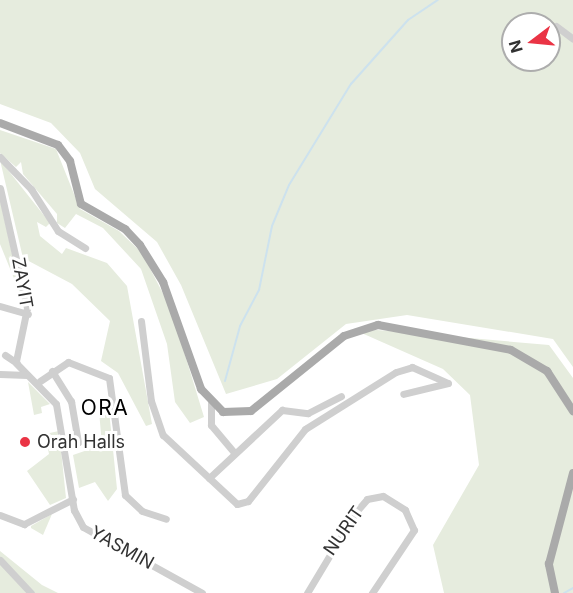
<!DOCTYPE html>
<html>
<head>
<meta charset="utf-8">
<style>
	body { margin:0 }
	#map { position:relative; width:573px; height:593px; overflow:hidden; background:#fff; font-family:Inter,sans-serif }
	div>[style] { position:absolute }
	.green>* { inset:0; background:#e6ecde }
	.stream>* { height:2px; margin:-1px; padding:0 1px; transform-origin:1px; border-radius:1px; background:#cde2ee }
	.minor>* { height:7px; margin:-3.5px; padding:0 3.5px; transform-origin:3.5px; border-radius:3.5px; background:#cfcfcf }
	.major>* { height:8px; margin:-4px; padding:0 4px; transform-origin:4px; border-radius:4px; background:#aaa }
	.dots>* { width:16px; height:16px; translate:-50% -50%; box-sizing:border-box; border:3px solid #fff; border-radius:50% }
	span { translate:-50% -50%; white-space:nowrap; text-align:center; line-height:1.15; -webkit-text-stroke:6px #fff; paint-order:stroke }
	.street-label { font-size:18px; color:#323232 }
	.poi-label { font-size:18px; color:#323232 }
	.left { translate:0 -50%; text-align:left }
	.quarter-label { font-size:21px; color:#000; letter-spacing:1.5px }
	.north { position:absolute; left:501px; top:12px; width:60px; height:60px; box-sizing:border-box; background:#fff; border:2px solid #adadad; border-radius:50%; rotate:254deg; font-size:16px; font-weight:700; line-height:24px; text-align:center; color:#323232 }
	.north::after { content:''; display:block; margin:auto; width:21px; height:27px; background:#ea3445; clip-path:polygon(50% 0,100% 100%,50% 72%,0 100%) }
</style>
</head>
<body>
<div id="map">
	<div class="green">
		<i style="clip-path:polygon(evenodd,0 0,573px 0,573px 367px,553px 339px,407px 315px,346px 324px,277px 379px,226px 394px,181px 285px,157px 242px,95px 189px,80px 153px,51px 123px,0 104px,0 0,513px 24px,549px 24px,549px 60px,513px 60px,513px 24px)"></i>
		<i style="clip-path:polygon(0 130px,56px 149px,80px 209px,119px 231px,142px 253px,171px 309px,204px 417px,190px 423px,175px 402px,167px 344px,141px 269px,103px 228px,76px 214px,65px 228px,57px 223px,57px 214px,23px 174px,21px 162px,16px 167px,0 153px)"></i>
		<i style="clip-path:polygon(0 160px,50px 223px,46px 227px,37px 222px,40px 236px,62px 254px,66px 248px,107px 263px,127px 286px,152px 424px,146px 426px,118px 373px,101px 361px,110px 321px,72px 284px,23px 258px)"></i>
		<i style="clip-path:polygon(0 200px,22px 298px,0 244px)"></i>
		<i style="clip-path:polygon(377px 330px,549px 345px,573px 378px,573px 593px,444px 593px,433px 545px,479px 465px,470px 395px,443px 369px,357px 331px)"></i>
		<i style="clip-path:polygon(28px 382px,50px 404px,41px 407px,42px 413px,34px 415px)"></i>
		<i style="clip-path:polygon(109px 410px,117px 489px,108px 501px,95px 482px,79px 488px,73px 455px,102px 445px,99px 411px)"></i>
		<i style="clip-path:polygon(59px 431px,66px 498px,50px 505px,27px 471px,49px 454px,45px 434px)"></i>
		<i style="clip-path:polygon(52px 514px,43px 535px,31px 528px,31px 526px)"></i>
		<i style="clip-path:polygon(0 551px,42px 585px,58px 593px,0 593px)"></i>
	</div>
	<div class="stream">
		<i style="left:225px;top:381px;width:57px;rotate:-74.7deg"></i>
		<i style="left:240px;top:326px;width:41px;rotate:-62.2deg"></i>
		<i style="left:259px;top:290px;width:65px;rotate:-78.5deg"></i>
		<i style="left:272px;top:226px;width:44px;rotate:-67.5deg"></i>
		<i style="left:289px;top:185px;width:119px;rotate:-58.5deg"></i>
		<i style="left:351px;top:84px;width:86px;rotate:-48.3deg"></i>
		<i style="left:408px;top:20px;width:36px;rotate:-34deg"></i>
		<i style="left:564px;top:593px;width:10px;rotate:-29deg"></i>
	</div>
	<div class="minor">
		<i style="left:556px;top:26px;width:21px;rotate:37deg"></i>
		<i style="left:0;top:157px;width:45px;rotate:45.9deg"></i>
		<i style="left:31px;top:189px;width:50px;rotate:57.3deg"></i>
		<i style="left:58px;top:231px;width:32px;rotate:32deg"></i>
		<i style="left:0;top:188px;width:123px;rotate:77.3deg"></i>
		<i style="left:27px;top:308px;width:54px;rotate:101.7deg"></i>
		<i style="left:0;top:306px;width:29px;rotate:16deg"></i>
		<i style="left:141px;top:321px;width:81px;rotate:82.9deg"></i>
		<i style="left:151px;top:401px;width:36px;rotate:71deg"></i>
		<i style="left:163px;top:435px;width:101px;rotate:43deg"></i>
		<i style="left:237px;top:504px;width:11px;rotate:-15deg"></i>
		<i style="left:248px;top:501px;width:92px;rotate:-51.6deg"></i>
		<i style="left:305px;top:429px;width:107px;rotate:-32.1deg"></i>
		<i style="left:396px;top:372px;width:17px;rotate:-17deg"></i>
		<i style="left:412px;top:367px;width:39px;rotate:24deg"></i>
		<i style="left:448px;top:383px;width:46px;rotate:166.3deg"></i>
		<i style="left:5px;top:355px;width:14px;rotate:34deg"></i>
		<i style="left:16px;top:363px;width:57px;rotate:45.7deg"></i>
		<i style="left:56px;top:404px;width:108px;rotate:80.4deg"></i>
		<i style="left:74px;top:510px;width:19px;rotate:62deg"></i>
		<i style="left:83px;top:527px;width:136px;rotate:29deg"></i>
		<i style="left:52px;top:371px;width:36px;rotate:58deg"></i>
		<i style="left:71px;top:401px;width:42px;rotate:80.3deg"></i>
		<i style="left:78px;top:442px;width:12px;rotate:171deg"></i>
		<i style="left:0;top:374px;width:27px;rotate:2deg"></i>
		<i style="left:40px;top:381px;width:34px;rotate:-34deg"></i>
		<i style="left:68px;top:362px;width:44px;rotate:21.3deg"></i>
		<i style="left:109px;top:378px;width:118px;rotate:82.2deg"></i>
		<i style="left:125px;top:495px;width:23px;rotate:43deg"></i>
		<i style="left:142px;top:511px;width:25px;rotate:18deg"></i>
		<i style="left:211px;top:403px;width:22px;rotate:90deg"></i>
		<i style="left:211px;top:425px;width:35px;rotate:50deg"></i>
		<i style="left:209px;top:478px;width:100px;rotate:-43deg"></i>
		<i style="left:282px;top:410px;width:26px;rotate:7deg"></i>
		<i style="left:308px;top:413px;width:37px;rotate:-27deg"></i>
		<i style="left:0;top:515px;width:26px;rotate:21deg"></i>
		<i style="left:24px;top:524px;width:55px;rotate:-27deg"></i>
		<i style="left:0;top:560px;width:45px;rotate:46.8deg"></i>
		<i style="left:307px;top:593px;width:93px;rotate:-59deg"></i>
		<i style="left:355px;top:513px;width:18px;rotate:-49deg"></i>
		<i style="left:367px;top:499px;width:16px;rotate:-11deg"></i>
		<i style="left:383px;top:496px;width:26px;rotate:32deg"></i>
		<i style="left:405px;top:510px;width:22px;rotate:66deg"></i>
		<i style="left:414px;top:530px;width:76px;rotate:123.7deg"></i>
	</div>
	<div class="major">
		<i style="left:0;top:123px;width:62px;rotate:20.8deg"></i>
		<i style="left:58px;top:145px;width:20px;rotate:53deg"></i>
		<i style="left:70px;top:161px;width:44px;rotate:75.7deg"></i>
		<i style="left:81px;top:204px;width:51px;rotate:29.6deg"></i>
		<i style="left:125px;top:229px;width:22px;rotate:47deg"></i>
		<i style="left:140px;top:245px;width:44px;rotate:58.1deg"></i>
		<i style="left:163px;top:282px;width:114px;rotate:70.4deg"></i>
		<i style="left:201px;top:389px;width:32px;rotate:46deg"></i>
		<i style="left:223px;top:412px;width:28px;rotate:-2deg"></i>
		<i style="left:251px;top:411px;width:119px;rotate:-38.9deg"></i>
		<i style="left:344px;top:336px;width:36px;rotate:-18deg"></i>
		<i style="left:378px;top:325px;width:135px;rotate:10.6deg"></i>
		<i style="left:511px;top:350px;width:42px;rotate:30.3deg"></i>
		<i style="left:547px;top:371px;width:48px;rotate:57deg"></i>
		<i style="left:555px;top:593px;width:30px;rotate:-102deg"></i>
		<i style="left:549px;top:564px;width:94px;rotate:-75.2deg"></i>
	</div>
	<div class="dots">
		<i style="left:25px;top:442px;background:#ea3445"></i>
	</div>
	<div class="street-label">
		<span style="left:22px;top:283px;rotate:80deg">ZAYIT</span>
		<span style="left:344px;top:531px;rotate:-55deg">NURIT</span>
		<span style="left:122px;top:548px;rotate:29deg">YASMIN</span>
	</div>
	<div class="poi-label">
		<span class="left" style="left:37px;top:442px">Orah Halls</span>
	</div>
	<div class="quarter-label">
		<span style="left:105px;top:408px">ORA</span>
	</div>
	<div class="north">N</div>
</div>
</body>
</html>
